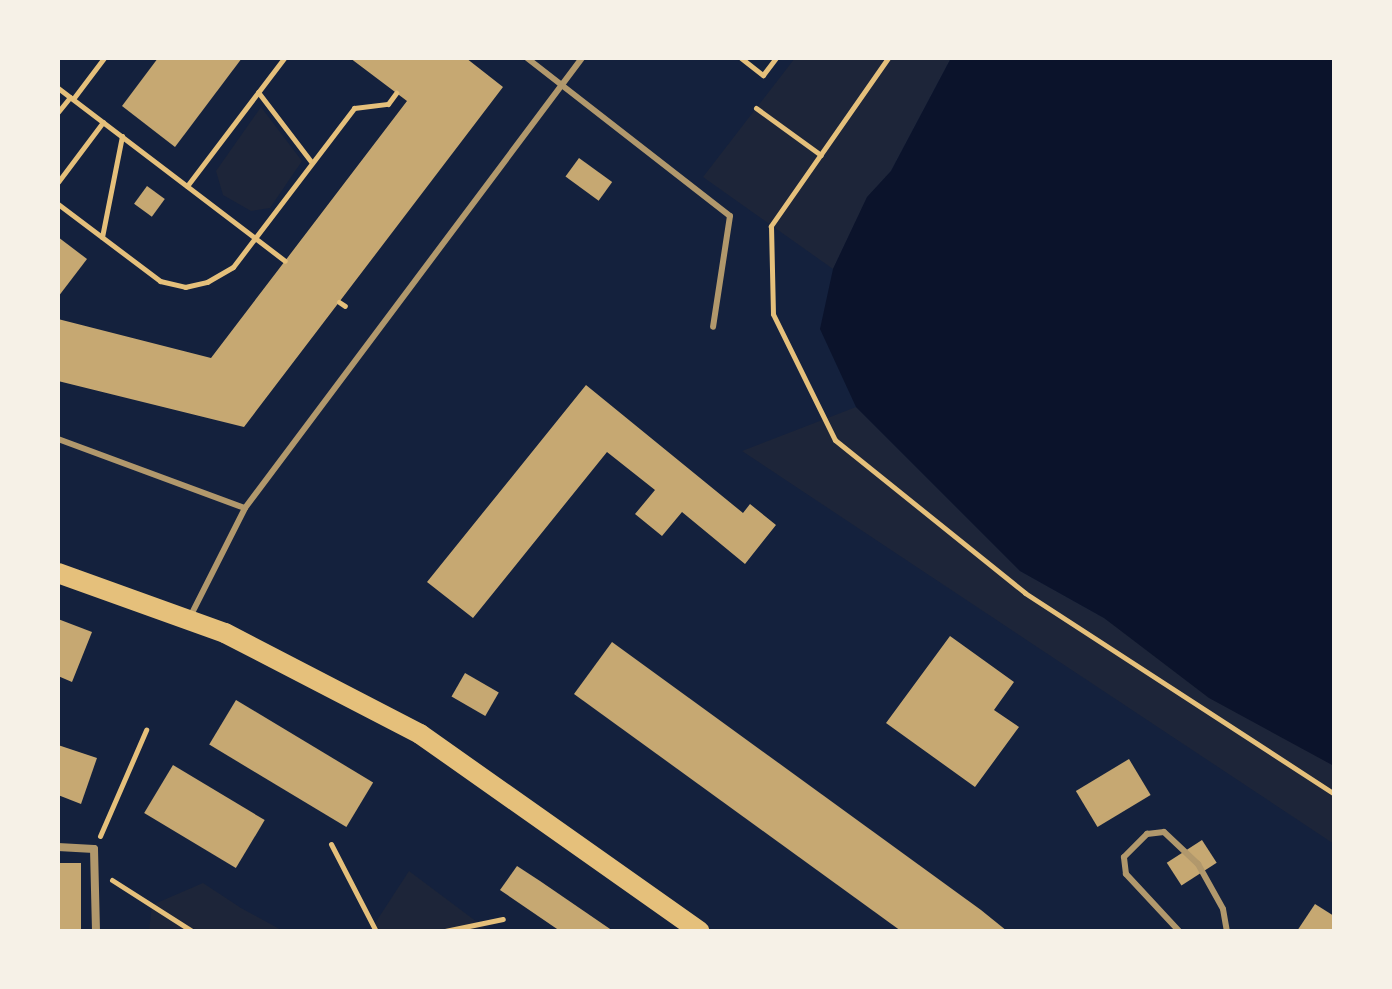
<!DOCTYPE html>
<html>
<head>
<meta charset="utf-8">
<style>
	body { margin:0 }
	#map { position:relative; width:1392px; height:989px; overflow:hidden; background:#14213d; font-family:Raleway,sans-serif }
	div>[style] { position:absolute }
	.green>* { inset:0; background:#1d2539 }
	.water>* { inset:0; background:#0b132b }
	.building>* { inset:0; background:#c6a872; transform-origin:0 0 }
	.path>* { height:5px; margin:-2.5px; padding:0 2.5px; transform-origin:2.5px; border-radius:2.5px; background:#e5c07b }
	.service>* { height:6px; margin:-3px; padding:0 3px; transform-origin:3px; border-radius:3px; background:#b1986c }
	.minor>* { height:8px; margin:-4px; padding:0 4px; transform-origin:4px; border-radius:4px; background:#b1986c }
	.primary>* { height:20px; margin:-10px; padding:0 10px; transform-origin:10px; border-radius:10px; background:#e5c07b }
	span { translate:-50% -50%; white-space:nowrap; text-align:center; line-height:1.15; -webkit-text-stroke:7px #f6f1e7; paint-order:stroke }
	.frame { position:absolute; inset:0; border:60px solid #f6f1e7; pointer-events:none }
</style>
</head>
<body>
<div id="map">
	<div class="green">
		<i style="clip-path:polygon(795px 58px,951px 58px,891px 171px,867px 198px,833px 269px,703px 177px)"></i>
		<i style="clip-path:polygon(261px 107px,302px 161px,270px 208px,251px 211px,223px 195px,216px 171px)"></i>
		<i style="clip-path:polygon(856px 407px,1020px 571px,1104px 618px,1334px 766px,1334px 844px,742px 451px)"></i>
		<i style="clip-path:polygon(409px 871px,489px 931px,370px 931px)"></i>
		<i style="clip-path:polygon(203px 883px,241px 908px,283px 931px,149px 931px,152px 905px)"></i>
	</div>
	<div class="water">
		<i style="clip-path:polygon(951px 58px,1334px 58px,1334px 766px,1209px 698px,1104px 618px,1020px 571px,856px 407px,820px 329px,833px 269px,867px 197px,891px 171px)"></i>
	</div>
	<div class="building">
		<i style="clip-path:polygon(158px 58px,242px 58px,175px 147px,122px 106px)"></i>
		<i style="clip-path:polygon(350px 58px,466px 58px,503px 87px,244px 427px,58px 381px,58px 319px,211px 358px,407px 101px)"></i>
		<i style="left:579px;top:158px;width:41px;height:23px;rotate:36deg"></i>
		<i style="left:147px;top:186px;width:22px;height:22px;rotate:36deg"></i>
		<i style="clip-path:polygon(58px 237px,87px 259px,58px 297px)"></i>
		<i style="clip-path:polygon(586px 385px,743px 513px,750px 504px,776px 525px,745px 564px,682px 512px,662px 536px,635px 514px,655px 490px,607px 452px,473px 618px,427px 582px)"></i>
		<i style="clip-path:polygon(58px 619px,92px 632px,72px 682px,58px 676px)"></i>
		<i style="clip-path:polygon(950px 636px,1014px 682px,994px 710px,1019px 727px,975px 787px,886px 723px)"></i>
		<i style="clip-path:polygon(612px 642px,981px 910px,1007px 931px,901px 931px,574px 694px)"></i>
		<i style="left:465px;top:673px;width:39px;height:27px;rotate:30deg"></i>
		<i style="left:236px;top:700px;width:160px;height:52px;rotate:31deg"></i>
		<i style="clip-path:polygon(58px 745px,97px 758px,81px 804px,58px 795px)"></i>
		<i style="left:1129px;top:759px;width:42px;height:62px;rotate:59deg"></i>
		<i style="left:173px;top:765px;width:107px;height:56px;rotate:31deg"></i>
		<i style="left:1202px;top:840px;width:27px;height:42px;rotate:57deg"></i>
		<i style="left:58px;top:863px;width:23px;height:68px"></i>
		<i style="clip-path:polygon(517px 866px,540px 881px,613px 931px,560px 931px,500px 890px)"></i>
		<i style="clip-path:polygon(1315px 904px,1334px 916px,1334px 931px,1297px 931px)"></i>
	</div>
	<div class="path">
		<i style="left:741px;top:58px;width:28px;rotate:38deg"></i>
		<i style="left:763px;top:75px;width:21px;rotate:-53deg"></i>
		<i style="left:888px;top:58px;width:205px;rotate:124.9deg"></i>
		<i style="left:771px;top:226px;width:88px;rotate:88.7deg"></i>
		<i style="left:773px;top:314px;width:140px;rotate:63.8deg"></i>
		<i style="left:835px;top:440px;width:244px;rotate:38.8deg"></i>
		<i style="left:1025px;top:593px;width:369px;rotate:33deg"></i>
		<i style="left:58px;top:88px;width:285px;rotate:37.3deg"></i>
		<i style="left:258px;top:92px;width:89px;rotate:52.7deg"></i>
		<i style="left:73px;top:99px;width:51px;rotate:-52.9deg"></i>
		<i style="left:756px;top:108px;width:80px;rotate:35.9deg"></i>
		<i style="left:58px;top:112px;width:19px;rotate:-51deg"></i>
		<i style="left:58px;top:182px;width:75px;rotate:-53.1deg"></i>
		<i style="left:187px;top:186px;width:161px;rotate:-52.8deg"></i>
		<i style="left:58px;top:204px;width:128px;rotate:37deg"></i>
		<i style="left:160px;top:281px;width:26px;rotate:13deg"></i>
		<i style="left:185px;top:287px;width:23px;rotate:-13deg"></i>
		<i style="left:207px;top:282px;width:30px;rotate:-30deg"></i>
		<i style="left:233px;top:267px;width:200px;rotate:-52.7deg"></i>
		<i style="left:354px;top:108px;width:34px;rotate:-7deg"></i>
		<i style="left:388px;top:104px;width:14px;rotate:-54deg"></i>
		<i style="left:102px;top:237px;width:103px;rotate:-78.8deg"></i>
		<i style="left:339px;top:302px;width:7px;rotate:34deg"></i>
		<i style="left:100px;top:836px;width:116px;rotate:-66.5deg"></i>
		<i style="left:331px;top:844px;width:98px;rotate:62.7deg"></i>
		<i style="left:112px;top:880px;width:95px;rotate:32.5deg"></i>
		<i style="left:445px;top:931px;width:59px;rotate:-11.7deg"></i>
	</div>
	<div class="service">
		<i style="left:527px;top:58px;width:257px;rotate:37.9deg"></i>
		<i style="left:730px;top:216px;width:112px;rotate:98.7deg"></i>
		<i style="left:58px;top:439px;width:199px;rotate:20.3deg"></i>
		<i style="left:190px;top:617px;width:122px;rotate:-63.2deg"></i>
		<i style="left:245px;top:508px;width:562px;rotate:-53.17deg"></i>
		<i style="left:1179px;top:931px;width:78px;rotate:-132.9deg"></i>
		<i style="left:1126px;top:874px;width:17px;rotate:-97deg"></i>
		<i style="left:1124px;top:857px;width:33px;rotate:-45deg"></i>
		<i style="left:1147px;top:834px;width:17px;rotate:-7deg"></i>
		<i style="left:1164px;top:832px;width:47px;rotate:43.3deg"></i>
		<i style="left:1198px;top:864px;width:51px;rotate:60.9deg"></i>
		<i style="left:1223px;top:909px;width:22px;rotate:80deg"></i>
	</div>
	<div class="minor">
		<i style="left:58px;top:847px;width:36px;rotate:3deg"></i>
		<i style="left:94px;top:849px;width:82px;rotate:88.6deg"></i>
	</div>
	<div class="primary">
		<i style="left:58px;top:573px;width:177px;rotate:19.8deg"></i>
		<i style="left:225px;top:633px;width:220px;rotate:27.4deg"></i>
		<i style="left:420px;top:734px;width:342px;rotate:35.2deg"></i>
	</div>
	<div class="frame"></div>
</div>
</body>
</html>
